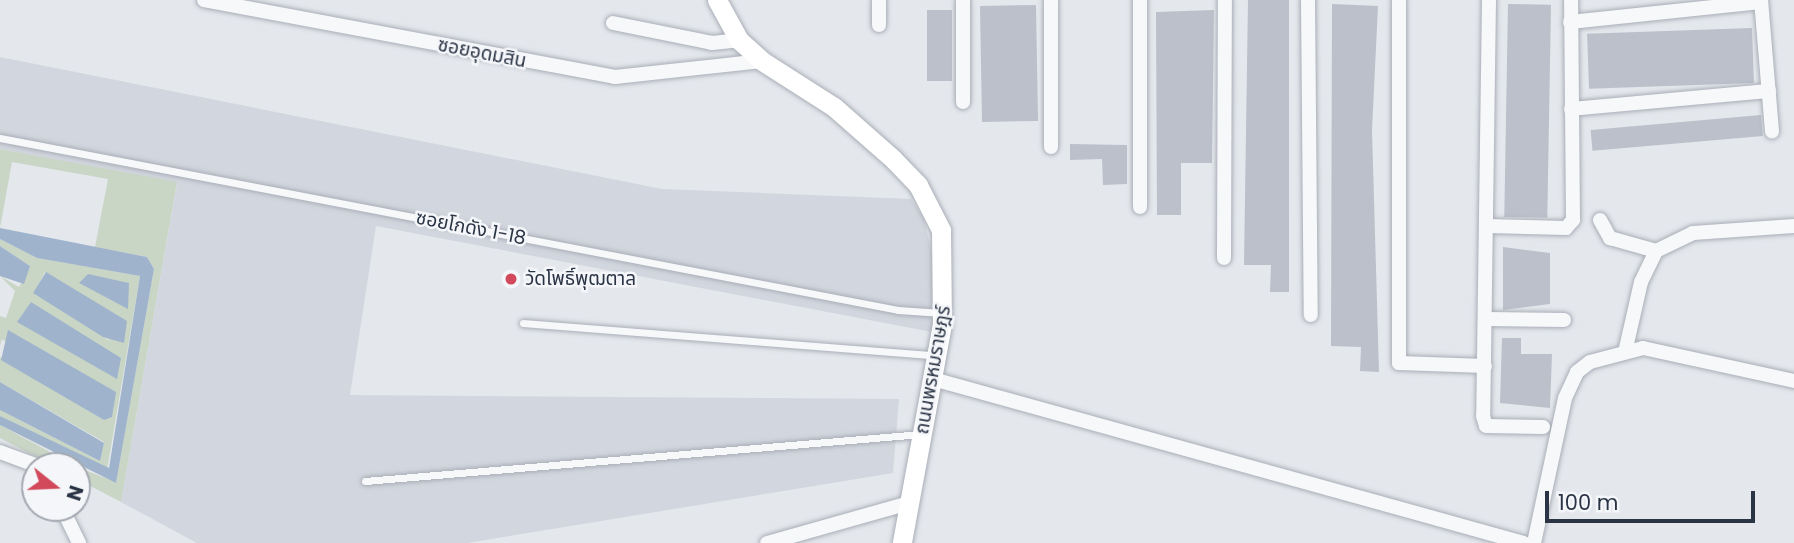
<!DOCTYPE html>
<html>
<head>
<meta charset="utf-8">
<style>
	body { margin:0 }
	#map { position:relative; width:1794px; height:543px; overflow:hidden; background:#e4e7ec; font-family:Poppins,"Noto Sans Thai",sans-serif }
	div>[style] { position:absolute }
	.built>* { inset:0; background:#d2d6de }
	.green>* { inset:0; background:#c9d6c5 }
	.water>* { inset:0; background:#9fb4cc }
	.building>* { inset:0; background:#bbc0ca; transform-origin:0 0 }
	.roads { filter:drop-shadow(0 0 2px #a9aeb7) drop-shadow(0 0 2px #a9aeb7) }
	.lane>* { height:7px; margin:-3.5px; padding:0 3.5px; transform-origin:3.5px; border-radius:3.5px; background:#f7f8fa }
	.street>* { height:14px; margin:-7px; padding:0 7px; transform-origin:7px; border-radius:7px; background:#f7f8fa }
	.secondary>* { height:19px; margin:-9.5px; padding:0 9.5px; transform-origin:9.5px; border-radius:9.5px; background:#fff }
	.dots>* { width:19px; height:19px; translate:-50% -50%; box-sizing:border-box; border:4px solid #f4f6f9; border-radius:50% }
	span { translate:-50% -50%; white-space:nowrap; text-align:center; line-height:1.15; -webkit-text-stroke:5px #f4f6f9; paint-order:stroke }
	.street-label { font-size:19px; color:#2b3445 }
	.poi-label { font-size:19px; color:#2b3445 }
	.left { translate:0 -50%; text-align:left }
	.north { position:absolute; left:21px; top:452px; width:70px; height:70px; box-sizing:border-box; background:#f4f6f9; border:2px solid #a4a8b1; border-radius:50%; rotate:108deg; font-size:19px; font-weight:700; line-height:28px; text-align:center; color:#2b3445 }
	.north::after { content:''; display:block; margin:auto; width:24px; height:32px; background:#d1495b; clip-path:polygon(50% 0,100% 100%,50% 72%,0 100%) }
	.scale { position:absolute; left:1545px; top:491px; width:210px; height:32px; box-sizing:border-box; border:4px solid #2b3445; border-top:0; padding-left:9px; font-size:21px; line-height:24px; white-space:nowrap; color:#2b3445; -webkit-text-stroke:5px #f4f6f9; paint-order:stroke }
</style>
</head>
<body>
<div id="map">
	<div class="built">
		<i style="clip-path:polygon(0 57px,662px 189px,911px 199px,924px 219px,935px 266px,932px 332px,376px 226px,350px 395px,899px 399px,893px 473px,467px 543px,197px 543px,121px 502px,177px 183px,0 149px)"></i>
	</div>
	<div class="green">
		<i style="clip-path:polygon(0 149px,177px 182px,121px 502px,77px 479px,77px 467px,116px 482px,154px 269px,147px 257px,95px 247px,108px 179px,12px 162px,0 228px)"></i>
		<i style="clip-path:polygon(evenodd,0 239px,37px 258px,140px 276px,107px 470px,0 416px,0 410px,100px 461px,104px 442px,0 382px,0 357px,104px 420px,2px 339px,0 346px,0 316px,6px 318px,15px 291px,0 276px,19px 287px,30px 266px,0 246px,0 239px,45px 272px,110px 341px,34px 293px,45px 272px)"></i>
		<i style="clip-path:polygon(0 425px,76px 466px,53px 466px,0 438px)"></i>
	</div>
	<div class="water">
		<i style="clip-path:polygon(0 228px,147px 257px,154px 269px,116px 483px,0 425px,0 416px,109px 468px,140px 276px,37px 258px,0 239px)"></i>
		<i style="clip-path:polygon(0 246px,30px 266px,24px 284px,0 276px)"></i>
		<i style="clip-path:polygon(46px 272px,127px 321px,124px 343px,103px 337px,33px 293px)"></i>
		<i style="clip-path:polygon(88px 274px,129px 283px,128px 309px,79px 283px)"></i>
		<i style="clip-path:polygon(31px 302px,121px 358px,117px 379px,17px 322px)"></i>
		<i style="clip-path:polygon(8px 330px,116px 392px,112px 417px,104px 420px,1px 360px)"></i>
		<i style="clip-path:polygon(0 382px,104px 443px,100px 461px,0 410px)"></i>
	</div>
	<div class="building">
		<i style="clip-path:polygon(1248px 0,1289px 0,1289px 292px,1270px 292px,1271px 265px,1244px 265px)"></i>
		<i style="clip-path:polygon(1332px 4px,1378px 6px,1372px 130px,1379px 372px,1360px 371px,1361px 347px,1331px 346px)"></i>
		<i style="left:1508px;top:4px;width:43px;height:213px;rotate:1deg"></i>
		<i style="left:1036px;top:5px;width:116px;height:56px;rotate:89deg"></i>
		<i style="left:927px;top:10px;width:25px;height:71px"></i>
		<i style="clip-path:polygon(1214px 10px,1212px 163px,1181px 163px,1181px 215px,1157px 215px,1156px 12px)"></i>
		<i style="left:1752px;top:28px;width:55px;height:165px;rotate:88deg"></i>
		<i style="left:1761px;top:115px;width:21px;height:171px;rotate:85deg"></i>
		<i style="clip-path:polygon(1070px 144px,1127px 145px,1127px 184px,1103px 185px,1102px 159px,1070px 160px)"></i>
		<i style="clip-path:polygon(1503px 247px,1550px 253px,1550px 304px,1503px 310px)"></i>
		<i style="clip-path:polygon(1502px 338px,1521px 338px,1521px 354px,1552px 354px,1550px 408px,1500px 403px)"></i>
	</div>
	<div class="roads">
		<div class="lane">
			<i style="left:0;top:138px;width:914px;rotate:10.84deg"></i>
			<i style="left:898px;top:310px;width:44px;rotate:3.9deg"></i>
			<i style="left:523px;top:323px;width:411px;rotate:4.5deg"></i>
			<i style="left:365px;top:481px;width:558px;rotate:-4.83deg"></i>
		</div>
		<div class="street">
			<i style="left:204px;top:0;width:418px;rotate:10.6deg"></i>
			<i style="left:615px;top:77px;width:148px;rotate:-6.2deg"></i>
			<i style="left:1140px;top:0;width:207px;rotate:90deg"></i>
			<i style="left:1308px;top:0;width:315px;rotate:89.5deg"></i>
			<i style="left:1399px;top:0;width:363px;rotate:90deg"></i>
			<i style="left:1399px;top:363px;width:86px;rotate:2deg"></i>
			<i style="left:1489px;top:0;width:416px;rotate:90.8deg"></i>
			<i style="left:1483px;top:416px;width:10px;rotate:73deg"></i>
			<i style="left:1486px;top:426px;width:57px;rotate:1deg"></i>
			<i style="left:1761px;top:0;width:132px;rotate:85.2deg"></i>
			<i style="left:1570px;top:22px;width:192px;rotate:-6deg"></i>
			<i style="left:613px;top:23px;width:101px;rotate:11.4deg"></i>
			<i style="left:712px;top:43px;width:27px;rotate:-6deg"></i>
			<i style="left:879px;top:25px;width:25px;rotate:-90deg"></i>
			<i style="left:963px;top:102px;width:102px;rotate:-90deg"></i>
			<i style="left:1571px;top:109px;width:199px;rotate:-5.2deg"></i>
			<i style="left:1051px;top:147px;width:147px;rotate:-90deg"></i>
			<i style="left:1600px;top:220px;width:21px;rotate:61deg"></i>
			<i style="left:1610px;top:238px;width:48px;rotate:15.8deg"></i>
			<i style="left:1487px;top:226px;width:79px;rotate:1.5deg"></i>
			<i style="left:1566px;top:228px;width:11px;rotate:-49deg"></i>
			<i style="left:1573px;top:220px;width:220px;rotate:-90.5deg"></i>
			<i style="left:1224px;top:258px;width:258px;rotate:-89.8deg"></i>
			<i style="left:1486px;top:319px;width:78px;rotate:0.7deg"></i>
			<i style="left:1626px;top:348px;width:68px;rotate:-77.2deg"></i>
			<i style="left:1641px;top:282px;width:34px;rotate:-64deg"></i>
			<i style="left:1656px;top:251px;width:41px;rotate:-25.9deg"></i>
			<i style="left:1693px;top:233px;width:101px;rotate:-4deg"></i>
			<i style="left:933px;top:379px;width:613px;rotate:15.51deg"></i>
			<i style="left:0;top:452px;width:40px;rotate:20.2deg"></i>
			<i style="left:62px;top:508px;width:39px;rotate:64deg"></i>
			<i style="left:767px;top:543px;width:148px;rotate:-15.7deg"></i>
			<i style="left:1534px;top:543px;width:148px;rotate:-77.9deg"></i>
			<i style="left:1565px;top:398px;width:29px;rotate:-65deg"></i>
			<i style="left:1577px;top:372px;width:16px;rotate:-38deg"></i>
			<i style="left:1590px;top:362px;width:55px;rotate:-14.8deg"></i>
			<i style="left:1643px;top:348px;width:155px;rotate:12.3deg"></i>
		</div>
		<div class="secondary">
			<i style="left:717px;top:0;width:46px;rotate:61.2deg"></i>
			<i style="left:739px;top:40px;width:31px;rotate:42deg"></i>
			<i style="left:762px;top:61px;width:85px;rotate:32.6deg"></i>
			<i style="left:834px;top:107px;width:79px;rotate:41.4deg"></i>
			<i style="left:893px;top:159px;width:36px;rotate:46deg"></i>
			<i style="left:918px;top:185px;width:51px;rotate:62.9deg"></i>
			<i style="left:941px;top:230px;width:94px;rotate:89.4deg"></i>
			<i style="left:942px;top:324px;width:223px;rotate:100.4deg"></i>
		</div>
	</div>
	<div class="dots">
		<i style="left:511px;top:279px;background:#d1495b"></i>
	</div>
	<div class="street-label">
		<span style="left:482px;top:53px;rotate:11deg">ซอยอุดมสิน</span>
		<span style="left:471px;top:228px;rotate:11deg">ซอยโกดัง 1-18</span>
		<span style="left:933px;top:370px;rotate:-80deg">ถนนพรหมราษฎร์</span>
	</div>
	<div class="poi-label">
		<span class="left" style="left:525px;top:279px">วัดโพธิ์พุฒตาล</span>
	</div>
	<div class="north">N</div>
	<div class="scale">100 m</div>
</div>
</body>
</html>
